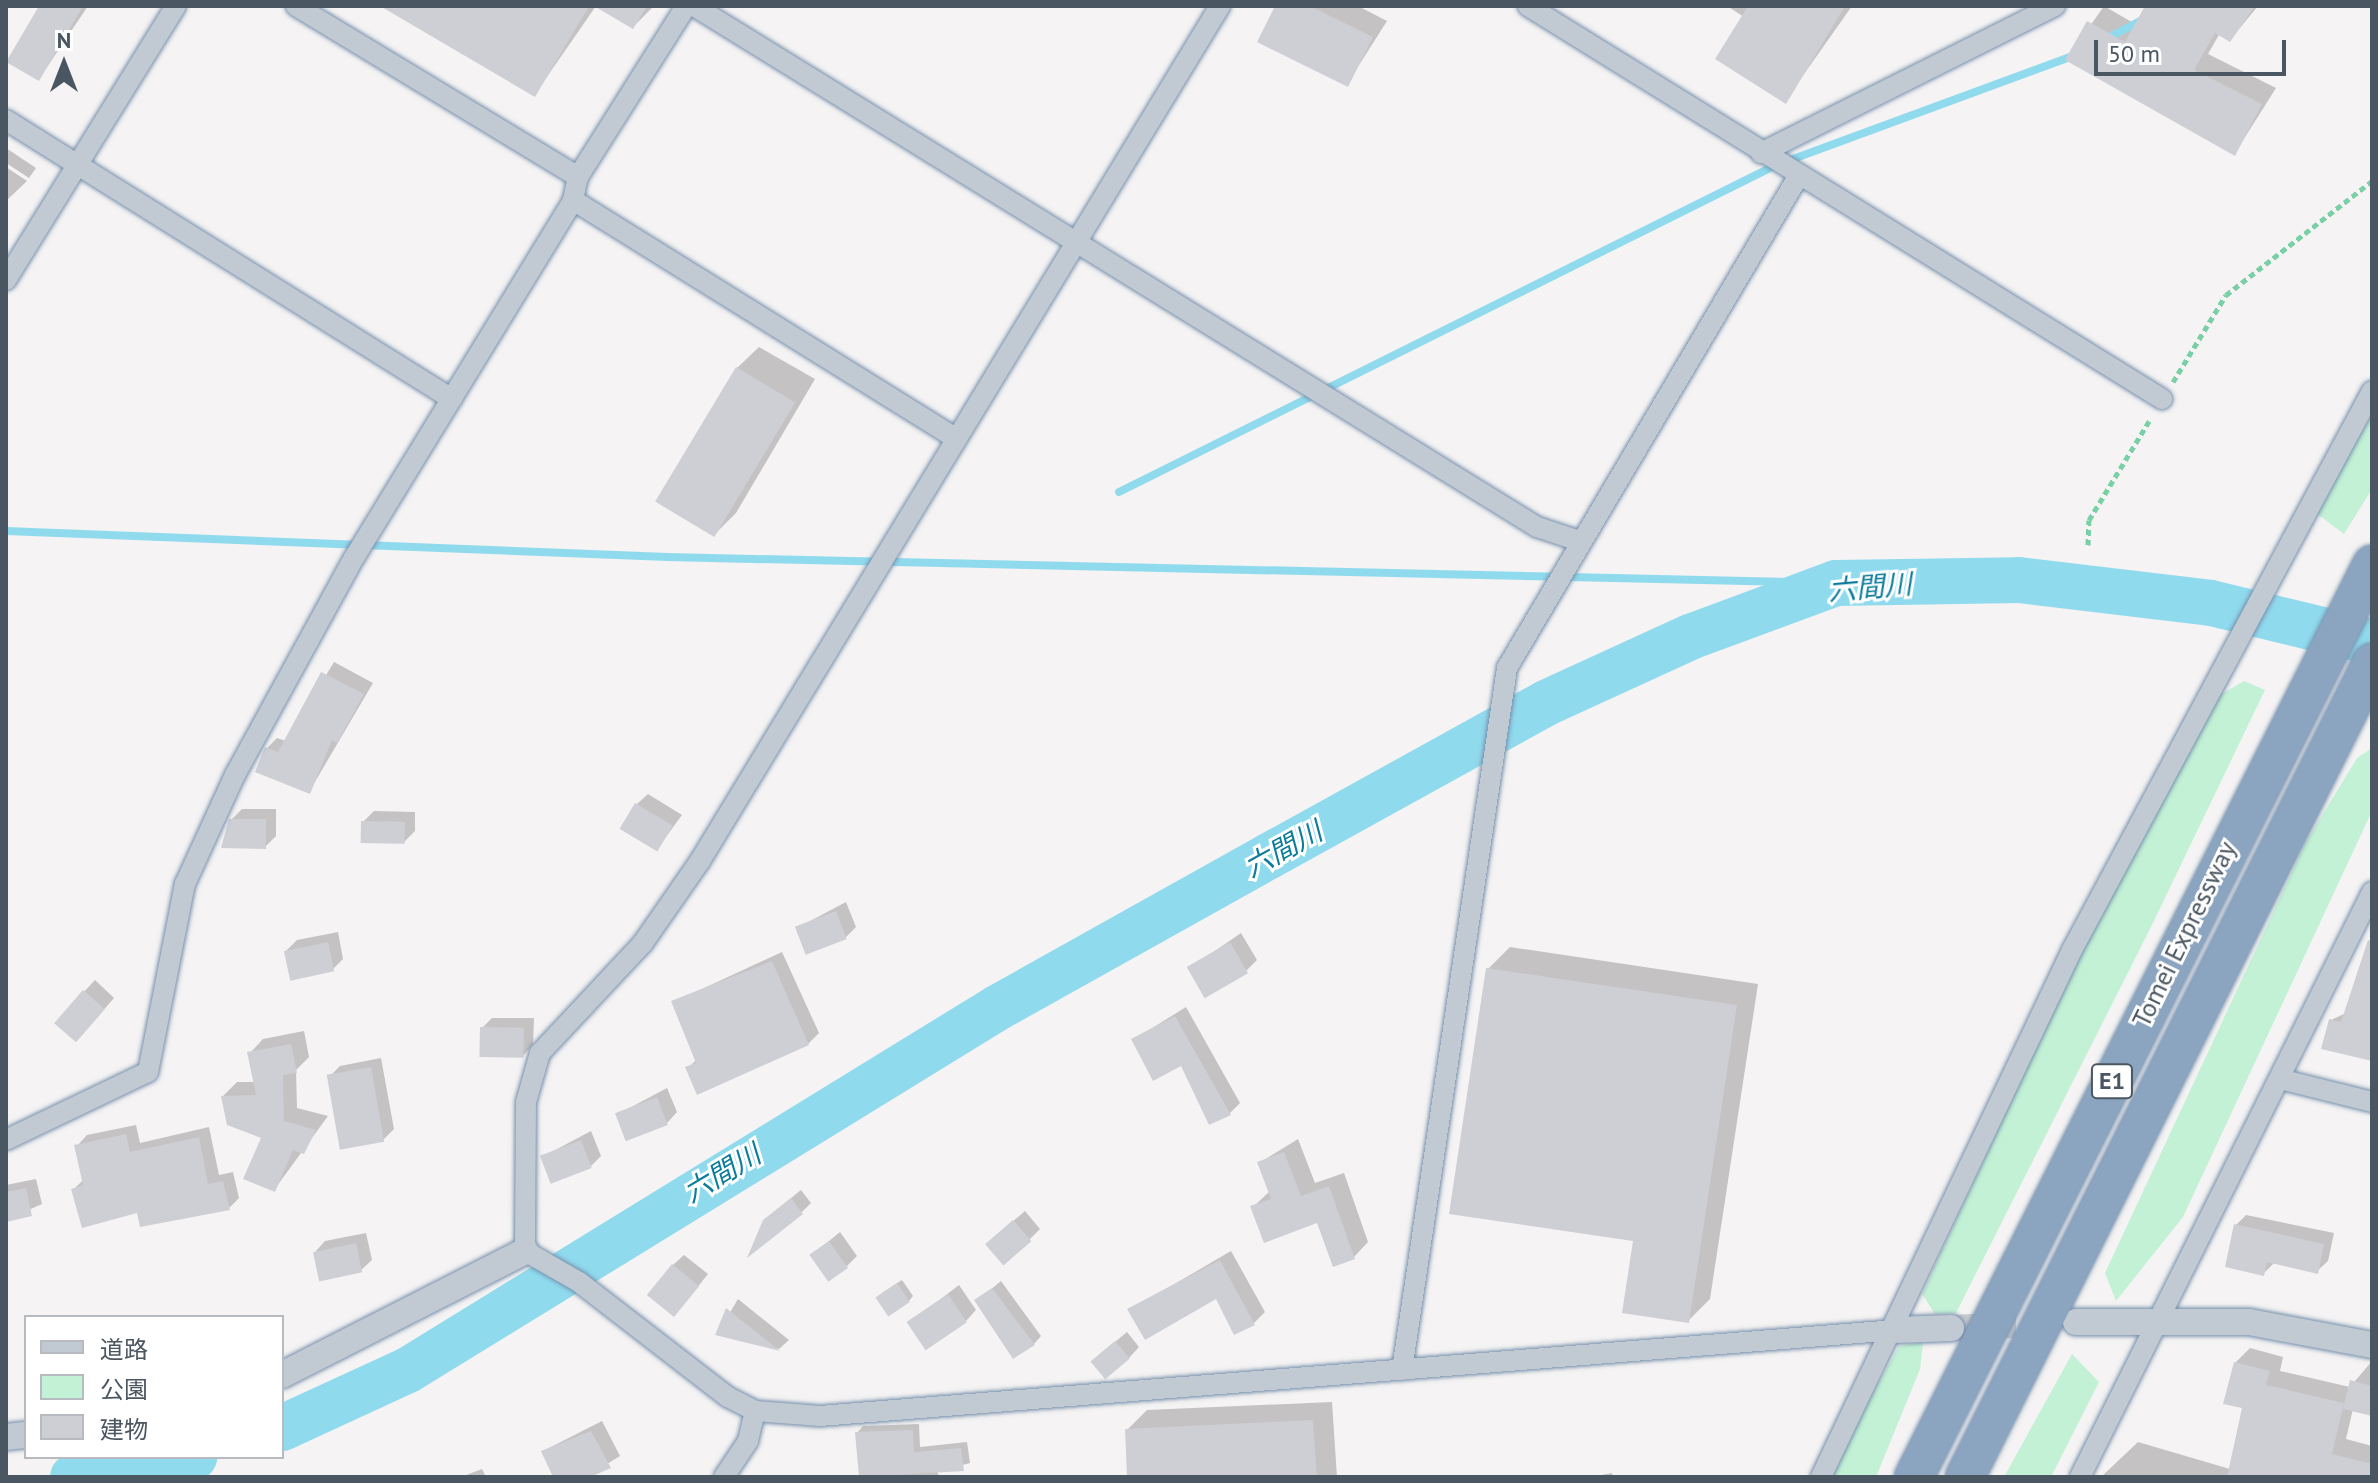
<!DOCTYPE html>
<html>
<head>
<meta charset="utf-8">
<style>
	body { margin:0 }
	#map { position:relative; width:2378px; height:1483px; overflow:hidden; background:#f5f3f3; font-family:"PT Sans","Noto Sans JP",sans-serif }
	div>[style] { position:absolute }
	.green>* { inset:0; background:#c3f1d5 }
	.shadow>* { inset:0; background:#0003 }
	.stream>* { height:8px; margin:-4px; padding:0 4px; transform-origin:4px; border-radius:4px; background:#90daee }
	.river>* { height:46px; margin:-23px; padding:0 23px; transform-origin:23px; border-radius:23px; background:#90daee }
	.building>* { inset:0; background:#cdcfd5; transform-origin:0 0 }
	.tertiary-tunnel>* { height:26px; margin-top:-13px; transform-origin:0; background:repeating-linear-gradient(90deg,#caccce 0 26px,transparent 0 39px) }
	.path>* { height:5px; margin-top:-2.5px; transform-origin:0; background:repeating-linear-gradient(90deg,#7ad0a6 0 6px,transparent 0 10px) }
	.roads { filter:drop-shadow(0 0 2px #7690ad) drop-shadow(0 0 2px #7690ad) }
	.minor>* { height:20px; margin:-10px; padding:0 10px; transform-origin:10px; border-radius:10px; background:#c1cad2 }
	.tertiary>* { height:26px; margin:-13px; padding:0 13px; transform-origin:13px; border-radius:13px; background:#c1cad2 }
	.motorway>* { height:38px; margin:-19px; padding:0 19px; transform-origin:19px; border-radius:19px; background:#8ba5c1 }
	span { translate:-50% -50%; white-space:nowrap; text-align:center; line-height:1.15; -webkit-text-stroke:6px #fff; paint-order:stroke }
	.shield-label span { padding:2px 6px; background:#fff; border:2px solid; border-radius:6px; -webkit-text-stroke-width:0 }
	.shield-label { font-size:24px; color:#4a5661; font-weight:700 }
	.street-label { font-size:26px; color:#4a5661 }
	.water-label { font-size:28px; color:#0c7c9b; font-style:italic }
	.frame { position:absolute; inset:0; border:8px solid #4a5661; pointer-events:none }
	.legend { position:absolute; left:24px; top:1315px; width:260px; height:144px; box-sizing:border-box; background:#fff; border:2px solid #b7bbc0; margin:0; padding:10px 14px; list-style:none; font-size:24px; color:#4a5661 }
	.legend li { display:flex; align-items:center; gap:16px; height:40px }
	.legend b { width:40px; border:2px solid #b7bbc0 }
	.north { position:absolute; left:24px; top:24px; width:80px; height:80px; -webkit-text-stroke:6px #fff; paint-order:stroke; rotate:0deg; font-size:22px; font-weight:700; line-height:32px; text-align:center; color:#4a5661 }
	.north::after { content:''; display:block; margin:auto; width:28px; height:36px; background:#4a5661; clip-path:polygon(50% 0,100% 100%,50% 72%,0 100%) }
	.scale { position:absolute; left:2094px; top:40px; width:192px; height:36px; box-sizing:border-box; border:4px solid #4a5661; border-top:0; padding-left:10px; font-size:24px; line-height:28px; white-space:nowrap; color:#4a5661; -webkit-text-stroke:6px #fff; paint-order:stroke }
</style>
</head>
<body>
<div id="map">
	<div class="green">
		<i style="clip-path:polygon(2372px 414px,2372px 489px,2344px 534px,2316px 513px)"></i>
		<i style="clip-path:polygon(2244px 681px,2265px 690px,2149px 931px,1956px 1313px,1935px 1314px,1922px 1294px,2099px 911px,2218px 696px)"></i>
		<i style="clip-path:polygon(2372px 748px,2372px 811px,2183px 1217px,2116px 1301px,2105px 1273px,2306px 842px,2357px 758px)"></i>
		<i style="clip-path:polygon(1923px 1342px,1920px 1369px,1876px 1477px,1827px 1477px,1899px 1346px)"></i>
		<i style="clip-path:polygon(2072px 1354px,2099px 1382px,2051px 1477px,2004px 1477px)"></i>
	</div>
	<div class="shadow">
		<i style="clip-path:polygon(41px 6px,88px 6px,39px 79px)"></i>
		<i style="clip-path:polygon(384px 6px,596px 6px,535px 94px)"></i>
		<i style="clip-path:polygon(598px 6px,654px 6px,633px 27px)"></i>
		<i style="clip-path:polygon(1277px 6px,1358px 6px,1387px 21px,1347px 84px)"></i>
		<i style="clip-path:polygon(1727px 6px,1852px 6px,1785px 101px,1744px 17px)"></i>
		<i style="clip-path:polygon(2104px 6px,2137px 25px,2147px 6px,2258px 6px,2230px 40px,2220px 33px,2208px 54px,2276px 88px,2235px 153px,2067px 59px)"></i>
		<i style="clip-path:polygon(6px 148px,36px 168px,29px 178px,6px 163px)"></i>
		<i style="clip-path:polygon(6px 167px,27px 181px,6px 201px)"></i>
		<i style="clip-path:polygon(759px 347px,815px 379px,736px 513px,715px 534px,737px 368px)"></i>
		<i style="clip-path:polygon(334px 662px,373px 683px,309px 792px,267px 748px,277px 738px,286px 741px)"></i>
		<i style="clip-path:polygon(648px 794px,682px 815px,657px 849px,637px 804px)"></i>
		<i style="clip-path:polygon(242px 809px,276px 809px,276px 836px,265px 847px,231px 820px)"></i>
		<i style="clip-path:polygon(374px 811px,415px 812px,415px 831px,404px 842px,363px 822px)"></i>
		<i style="clip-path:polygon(846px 902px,856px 927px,846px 937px,797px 928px)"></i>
		<i style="clip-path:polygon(338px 932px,343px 959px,333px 969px,286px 951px,297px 940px)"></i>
		<i style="clip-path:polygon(1241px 933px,1257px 960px,1246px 971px,1190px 968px)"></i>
		<i style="clip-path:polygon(1510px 947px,1758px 984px,1710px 1299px,1688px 1321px,1635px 1240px,1488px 969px)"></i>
		<i style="clip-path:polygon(782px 952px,819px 1033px,808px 1044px,688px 1068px,697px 1059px,674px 1002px)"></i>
		<i style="clip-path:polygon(2372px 960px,2372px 1059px,2331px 1020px,2346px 1013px)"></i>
		<i style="clip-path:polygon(95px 980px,114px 998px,87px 1029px,56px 1022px)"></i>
		<i style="clip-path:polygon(1186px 1007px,1240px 1103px,1229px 1114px,1182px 1063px,1133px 1040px)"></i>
		<i style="clip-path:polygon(492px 1018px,534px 1018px,533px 1045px,523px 1056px,482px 1028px)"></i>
		<i style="clip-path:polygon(304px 1031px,309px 1057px,296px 1070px,297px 1108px,328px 1116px,274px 1190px,263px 1136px,223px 1096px,237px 1082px,256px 1082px,250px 1053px,263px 1039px)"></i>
		<i style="clip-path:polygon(381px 1058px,394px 1129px,383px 1140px,329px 1077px,340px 1066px)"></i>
		<i style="clip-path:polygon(667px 1088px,677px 1112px,667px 1123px,618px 1114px)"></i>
		<i style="clip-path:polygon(136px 1125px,140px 1143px,209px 1127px,219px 1175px,233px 1172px,239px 1198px,229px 1208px,138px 1210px,74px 1189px,84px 1179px,77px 1146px,87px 1135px)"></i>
		<i style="clip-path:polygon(591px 1131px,601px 1156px,591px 1166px,542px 1157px)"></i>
		<i style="clip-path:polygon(1298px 1139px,1315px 1183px,1344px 1173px,1368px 1242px,1354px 1257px,1318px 1220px,1253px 1207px,1270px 1191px,1259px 1163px)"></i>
		<i style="clip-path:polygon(36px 1179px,42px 1204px,6px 1220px,6px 1185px)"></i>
		<i style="clip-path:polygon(801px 1190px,811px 1203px,802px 1212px,775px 1211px)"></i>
		<i style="clip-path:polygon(1025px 1211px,1040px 1229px,1029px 1240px,998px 1234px)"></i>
		<i style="clip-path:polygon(2246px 1215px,2334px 1233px,2328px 1261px,2317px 1271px,2275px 1262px,2264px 1273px,2236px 1225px)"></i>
		<i style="clip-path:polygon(840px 1232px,857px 1256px,847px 1266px,812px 1255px)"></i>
		<i style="clip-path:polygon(366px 1233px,372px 1260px,361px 1270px,315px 1252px,325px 1241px)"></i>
		<i style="clip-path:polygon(1231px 1251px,1265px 1312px,1254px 1323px,1235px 1333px,1217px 1296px,1130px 1310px)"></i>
		<i style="clip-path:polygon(684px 1255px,708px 1274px,684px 1304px,673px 1265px)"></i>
		<i style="clip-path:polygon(902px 1280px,913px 1296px,909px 1301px,882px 1293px)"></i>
		<i style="clip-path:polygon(1001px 1281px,1041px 1336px,1034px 1344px,977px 1301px)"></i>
		<i style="clip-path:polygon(959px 1285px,976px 1310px,966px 1321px,909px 1323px)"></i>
		<i style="clip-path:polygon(738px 1299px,789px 1340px,779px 1349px,718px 1333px)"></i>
		<i style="clip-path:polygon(1127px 1332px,1139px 1347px,1129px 1358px,1092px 1361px)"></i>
		<i style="clip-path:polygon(2250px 1348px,2283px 1357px,2280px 1371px,2350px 1387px,2372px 1361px,2372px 1414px,2353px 1409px,2346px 1439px,2372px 1446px,2372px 1477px,2101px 1477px,2138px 1442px,2230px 1469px,2244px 1407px,2235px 1363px)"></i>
		<i style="clip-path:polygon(1332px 1402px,1337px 1477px,1129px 1477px,1127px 1430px,1147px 1410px)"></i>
		<i style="clip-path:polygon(602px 1421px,620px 1456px,586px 1477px,555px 1477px,543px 1451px)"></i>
		<i style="clip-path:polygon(919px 1424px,920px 1447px,967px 1442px,970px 1463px,937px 1472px,940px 1477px,861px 1477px,857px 1433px,863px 1426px)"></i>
		<i style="clip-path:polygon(482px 1469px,486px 1477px,461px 1477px)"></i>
		<i style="clip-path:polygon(1612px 1473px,1613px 1477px,1590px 1477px)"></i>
	</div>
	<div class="stream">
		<i style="left:2106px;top:39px;width:43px;rotate:-27.8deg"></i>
		<i style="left:1119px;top:492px;width:732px;rotate:-26.46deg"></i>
		<i style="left:1774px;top:166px;width:319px;rotate:-20.2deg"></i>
		<i style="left:6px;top:531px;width:662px;rotate:2.25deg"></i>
		<i style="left:667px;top:557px;width:1169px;rotate:1.27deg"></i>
	</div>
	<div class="river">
		<i style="left:282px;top:1428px;width:139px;rotate:-24.7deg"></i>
		<i style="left:408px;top:1370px;width:691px;rotate:-31.57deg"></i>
		<i style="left:997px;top:1008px;width:312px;rotate:-29.2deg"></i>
		<i style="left:1269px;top:856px;width:316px;rotate:-28.9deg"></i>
		<i style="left:1546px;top:703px;width:158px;rotate:-24.6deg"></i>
		<i style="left:1690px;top:637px;width:156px;rotate:-20.3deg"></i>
		<i style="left:1836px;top:583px;width:183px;rotate:-0.9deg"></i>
		<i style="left:2019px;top:580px;width:193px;rotate:6.8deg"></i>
		<i style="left:2211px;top:603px;width:166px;rotate:13.6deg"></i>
		<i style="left:73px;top:1477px;width:123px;rotate:-9.4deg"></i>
	</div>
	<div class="building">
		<i style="clip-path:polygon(39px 6px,83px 6px,39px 81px,6px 62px)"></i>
		<i style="clip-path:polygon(380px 6px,589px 6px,535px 97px)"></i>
		<i style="clip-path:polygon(594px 6px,647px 6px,633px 29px)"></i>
		<i style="clip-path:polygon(1275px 6px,1310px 6px,1373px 37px,1348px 87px,1257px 42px)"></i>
		<i style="clip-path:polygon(1748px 6px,1845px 6px,1786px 104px,1715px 59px)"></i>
		<i style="clip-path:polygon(2145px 6px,2255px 6px,2230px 42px,2215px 33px,2194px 70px,2262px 104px,2235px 156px,2065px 60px,2087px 21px,2125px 42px)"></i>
		<i style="left:736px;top:367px;width:69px;height:157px;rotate:31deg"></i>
		<i style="clip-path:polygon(321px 672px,364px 694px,337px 743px,332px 740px,310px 794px,255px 772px,265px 747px,278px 752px)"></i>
		<i style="left:635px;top:803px;width:44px;height:30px;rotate:31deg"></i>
		<i style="clip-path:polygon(229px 819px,266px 819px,266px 849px,221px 848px)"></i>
		<i style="left:361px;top:821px;width:44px;height:22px;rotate:1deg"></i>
		<i style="left:836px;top:911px;width:30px;height:44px;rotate:69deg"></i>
		<i style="clip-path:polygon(2368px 940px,2372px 941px,2372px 1061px,2321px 1049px,2329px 1019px,2341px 1022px)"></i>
		<i style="left:328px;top:942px;width:30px;height:45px;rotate:78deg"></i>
		<i style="left:1230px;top:942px;width:36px;height:50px;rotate:60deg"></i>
		<i style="clip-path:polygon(772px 961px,809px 1045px,697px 1095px,685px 1067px,696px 1063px,671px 1001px)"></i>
		<i style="clip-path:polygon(1486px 968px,1737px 1005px,1689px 1323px,1622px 1313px,1633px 1241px,1449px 1214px)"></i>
		<i style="left:83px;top:990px;width:29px;height:44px;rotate:41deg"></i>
		<i style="clip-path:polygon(1175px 1016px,1231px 1115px,1209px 1125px,1181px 1066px,1153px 1081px,1131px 1039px)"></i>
		<i style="left:480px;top:1027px;width:44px;height:30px;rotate:1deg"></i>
		<i style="clip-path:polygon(291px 1044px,297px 1073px,283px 1075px,284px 1121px,316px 1130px,304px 1154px,293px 1150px,275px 1192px,243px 1179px,261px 1138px,227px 1125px,221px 1096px,256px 1095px,247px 1052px)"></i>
		<i style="left:371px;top:1067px;width:76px;height:45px;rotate:80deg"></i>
		<i style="left:657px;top:1097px;width:30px;height:45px;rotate:69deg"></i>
		<i style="clip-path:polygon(126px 1134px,130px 1152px,199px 1137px,208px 1184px,223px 1181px,230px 1210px,140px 1227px,137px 1213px,82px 1228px,71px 1189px,83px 1185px,74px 1145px)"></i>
		<i style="left:581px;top:1140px;width:30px;height:44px;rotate:69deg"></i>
		<i style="clip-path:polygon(1284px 1152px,1301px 1196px,1329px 1186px,1355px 1259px,1333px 1267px,1317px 1223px,1264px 1243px,1250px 1206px,1271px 1199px,1257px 1162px)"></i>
		<i style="clip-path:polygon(26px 1188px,32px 1216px,6px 1222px,6px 1192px)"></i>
		<i style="clip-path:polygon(791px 1198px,803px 1214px,747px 1258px,763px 1220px)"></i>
		<i style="left:1013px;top:1220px;width:28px;height:37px;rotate:49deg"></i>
		<i style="clip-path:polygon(2234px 1224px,2324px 1244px,2318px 1274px,2267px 1262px,2264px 1276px,2225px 1267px)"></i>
		<i style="left:829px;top:1241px;width:33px;height:24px;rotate:55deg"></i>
		<i style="left:356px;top:1243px;width:30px;height:44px;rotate:78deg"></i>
		<i style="clip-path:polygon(1220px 1260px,1255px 1325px,1234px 1335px,1216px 1299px,1145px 1340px,1127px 1309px)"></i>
		<i style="left:672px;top:1264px;width:35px;height:40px;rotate:39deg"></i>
		<i style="left:897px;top:1283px;width:23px;height:26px;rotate:56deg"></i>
		<i style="clip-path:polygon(992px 1288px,1035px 1345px,1013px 1359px,974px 1300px)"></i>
		<i style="left:948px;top:1294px;width:34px;height:50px;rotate:56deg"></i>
		<i style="clip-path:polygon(726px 1308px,780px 1351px,715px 1335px)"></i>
		<i style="left:1115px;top:1341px;width:23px;height:32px;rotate:50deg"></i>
		<i style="clip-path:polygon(2234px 1362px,2270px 1371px,2266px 1385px,2344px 1403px,2332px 1454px,2372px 1464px,2372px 1477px,2227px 1477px,2242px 1408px,2223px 1404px)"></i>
		<i style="clip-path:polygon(2350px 1380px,2372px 1386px,2372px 1416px,2343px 1409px)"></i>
		<i style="clip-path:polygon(1313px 1420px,1317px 1477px,1127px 1477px,1125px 1429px)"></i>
		<i style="clip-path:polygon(913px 1430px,914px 1452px,961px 1448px,964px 1471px,859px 1477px,855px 1432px)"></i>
		<i style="clip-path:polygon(591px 1431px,611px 1468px,590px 1477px,553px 1477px,541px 1451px)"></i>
	</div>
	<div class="tertiary-tunnel">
		<i style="left:1951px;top:1328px;width:105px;rotate:-2.7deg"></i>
	</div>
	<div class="path">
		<i style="left:2173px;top:382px;width:102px;rotate:-58.7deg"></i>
		<i style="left:2226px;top:295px;width:185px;rotate:-38deg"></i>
		<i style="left:2088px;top:545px;width:25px;rotate:-88deg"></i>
		<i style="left:2089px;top:520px;width:119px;rotate:-58.7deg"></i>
	</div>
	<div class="roads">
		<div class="minor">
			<i style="left:296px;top:6px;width:330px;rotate:31.2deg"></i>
			<i style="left:694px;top:6px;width:991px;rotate:31.72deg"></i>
			<i style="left:1537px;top:527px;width:44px;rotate:18.4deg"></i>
			<i style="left:1220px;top:6px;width:1001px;rotate:121.31deg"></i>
			<i style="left:700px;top:861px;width:100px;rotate:124.8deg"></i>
			<i style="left:643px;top:943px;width:151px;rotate:133.1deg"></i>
			<i style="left:540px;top:1053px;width:51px;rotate:105.9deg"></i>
			<i style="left:526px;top:1102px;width:149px;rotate:90.4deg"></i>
			<i style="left:525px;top:1251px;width:62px;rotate:29.9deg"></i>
			<i style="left:579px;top:1282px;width:188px;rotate:37.7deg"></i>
			<i style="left:728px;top:1397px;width:30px;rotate:27deg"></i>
			<i style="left:755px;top:1411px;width:65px;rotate:4.4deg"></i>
			<i style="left:820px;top:1416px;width:1078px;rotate:-4.57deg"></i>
			<i style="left:1528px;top:6px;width:746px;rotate:31.79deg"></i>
			<i style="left:6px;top:120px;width:526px;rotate:32.03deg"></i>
			<i style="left:1761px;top:153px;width:329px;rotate:-26.6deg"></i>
			<i style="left:573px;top:200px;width:450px;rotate:31.9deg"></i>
			<i style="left:6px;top:280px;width:322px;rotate:-58.2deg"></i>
			<i style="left:2280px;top:1079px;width:95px;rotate:14deg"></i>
			<i style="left:6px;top:1140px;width:157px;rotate:-25.6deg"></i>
			<i style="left:148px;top:1072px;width:192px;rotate:-78.9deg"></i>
			<i style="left:185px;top:884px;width:120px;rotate:-65.4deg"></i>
			<i style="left:235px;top:775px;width:247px;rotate:-61.3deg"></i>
			<i style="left:354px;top:558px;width:420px;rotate:-58.5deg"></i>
			<i style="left:573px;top:200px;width:24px;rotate:-78deg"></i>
			<i style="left:578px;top:177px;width:202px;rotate:-57.7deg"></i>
			<i style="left:1402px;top:1370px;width:710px;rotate:-81.49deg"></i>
			<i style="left:1507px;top:668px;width:571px;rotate:-59.35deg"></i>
			<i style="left:724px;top:1477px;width:43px;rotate:-56.3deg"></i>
			<i style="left:748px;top:1441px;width:31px;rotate:-77deg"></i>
			<i style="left:1821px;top:1477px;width:584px;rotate:-64.53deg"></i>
			<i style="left:2072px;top:950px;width:634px;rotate:-61.78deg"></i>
			<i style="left:2080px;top:1477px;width:654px;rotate:-63.47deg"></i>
		</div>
		<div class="tertiary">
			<i style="left:2076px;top:1322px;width:173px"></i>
			<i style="left:2249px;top:1322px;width:125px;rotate:10.6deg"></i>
			<i style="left:1895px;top:1330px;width:56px;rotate:-2deg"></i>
			<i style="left:282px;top:1375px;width:273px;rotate:-27deg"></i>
			<i style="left:6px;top:1437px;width:20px;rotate:-6deg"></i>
		</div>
		<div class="motorway">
			<i style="left:1914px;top:1477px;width:1021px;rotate:-63.33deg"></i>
			<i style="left:1965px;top:1477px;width:910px;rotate:-63.43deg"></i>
		</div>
	</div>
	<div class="shield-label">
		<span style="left:2112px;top:1081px">E1</span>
	</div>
	<div class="street-label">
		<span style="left:2184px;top:934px;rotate:-64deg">Tomei Expressway</span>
	</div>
	<div class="water-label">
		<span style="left:1870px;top:587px;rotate:-5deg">六間川</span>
		<span style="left:1283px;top:849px;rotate:-29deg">六間川</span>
		<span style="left:722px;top:1173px;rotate:-31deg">六間川</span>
	</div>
	<div class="frame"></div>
	<ul class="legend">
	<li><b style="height:10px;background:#c1cad2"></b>道路</li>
	<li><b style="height:22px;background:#c3f1d5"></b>公園</li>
	<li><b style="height:22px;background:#cdcfd5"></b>建物</li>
	</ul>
	<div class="north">N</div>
	<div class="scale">50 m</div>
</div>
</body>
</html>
